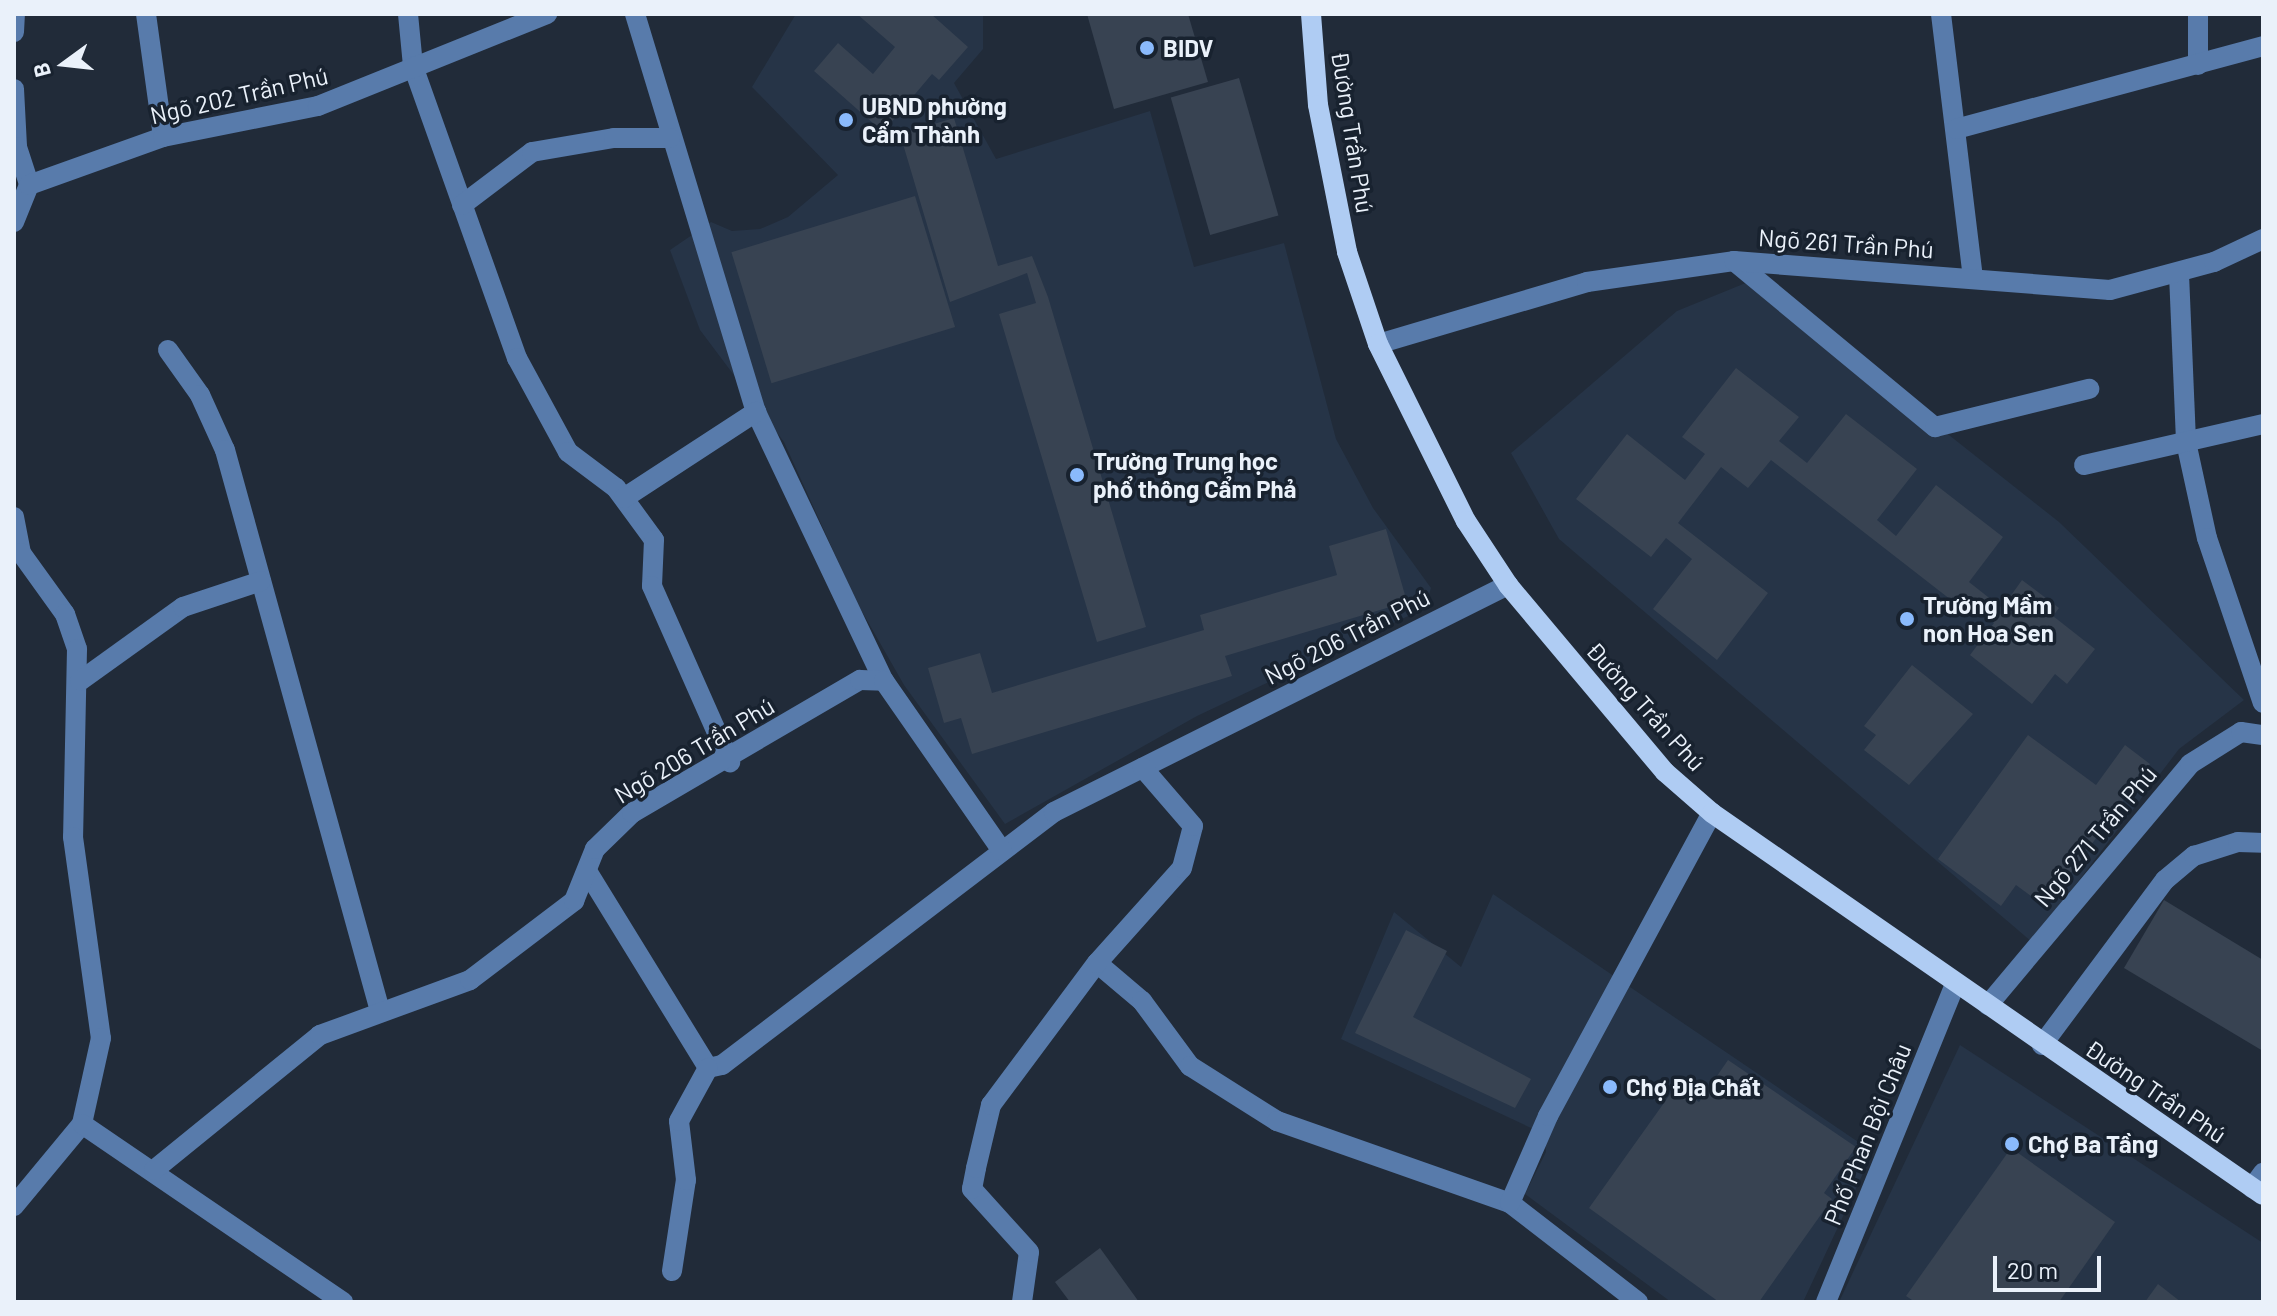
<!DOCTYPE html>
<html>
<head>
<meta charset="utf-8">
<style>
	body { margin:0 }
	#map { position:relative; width:2277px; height:1316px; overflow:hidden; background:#212b39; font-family:Barlow,sans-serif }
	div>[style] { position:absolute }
	.built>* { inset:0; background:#263447 }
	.building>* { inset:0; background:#384352; transform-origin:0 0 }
	.minor>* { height:20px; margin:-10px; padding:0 10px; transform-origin:10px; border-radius:10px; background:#587bab }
	.major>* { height:20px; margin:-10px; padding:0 10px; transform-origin:10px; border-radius:10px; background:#afccf3 }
	.dots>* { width:22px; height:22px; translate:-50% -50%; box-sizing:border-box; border:4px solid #18222f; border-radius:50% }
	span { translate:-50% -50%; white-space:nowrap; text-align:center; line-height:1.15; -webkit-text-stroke:7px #18222f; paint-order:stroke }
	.poi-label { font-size:24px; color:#eaf1fa; font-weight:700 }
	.left { translate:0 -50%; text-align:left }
	.street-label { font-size:24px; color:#eaf1fa }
	.frame { position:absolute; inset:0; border:16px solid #eaf1fa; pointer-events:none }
	.north { position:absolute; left:24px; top:24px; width:80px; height:80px; -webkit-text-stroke:6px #18222f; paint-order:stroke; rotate:255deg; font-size:22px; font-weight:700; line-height:32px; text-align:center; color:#eaf1fa }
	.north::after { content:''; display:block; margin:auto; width:28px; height:36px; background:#eaf1fa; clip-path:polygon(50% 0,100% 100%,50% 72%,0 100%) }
	.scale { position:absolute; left:1993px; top:1256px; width:108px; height:36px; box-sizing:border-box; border:4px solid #eaf1fa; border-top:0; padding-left:10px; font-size:24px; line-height:28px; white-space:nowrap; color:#eaf1fa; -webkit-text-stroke:6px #18222f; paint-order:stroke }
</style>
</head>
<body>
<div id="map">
	<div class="built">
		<i style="clip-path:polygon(796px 14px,983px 14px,983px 49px,954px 83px,996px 159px,1150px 111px,1194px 267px,1284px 243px,1336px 439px,1373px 508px,1431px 588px,1425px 608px,1197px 716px,1005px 824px,904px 685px,856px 601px,784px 442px,700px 330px,670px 250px,711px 222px,732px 231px,760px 229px,788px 217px,838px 175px,752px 87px)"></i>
		<i style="clip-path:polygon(1753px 280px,2059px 522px,2244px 700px,2179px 749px,2032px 942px,1559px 539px,1511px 453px,1677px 311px)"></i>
		<i style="clip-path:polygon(1493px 894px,1873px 1152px,1803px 1302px,1671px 1302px,1525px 1194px,1546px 1152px,1544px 1134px,1341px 1039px,1394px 912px,1461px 967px)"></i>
		<i style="clip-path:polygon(1960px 1045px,2263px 1243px,2263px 1302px,1839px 1302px)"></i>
	</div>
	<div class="building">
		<i style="clip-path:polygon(857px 14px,931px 14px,968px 47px,939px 80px,932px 74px,883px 132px,814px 71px,838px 43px,873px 74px,895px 47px)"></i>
		<i style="clip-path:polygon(1087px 14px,1188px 14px,1208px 82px,1114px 109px)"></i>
		<i style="left:1239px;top:78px;width:143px;height:71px;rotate:74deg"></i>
		<i style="clip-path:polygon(954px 118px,998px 266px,1032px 256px,1048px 297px,1146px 627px,1097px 642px,999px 314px,1036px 303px,1027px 273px,950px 302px,900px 134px)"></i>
		<i style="left:915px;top:196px;width:137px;height:192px;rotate:73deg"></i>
		<i style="clip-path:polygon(1736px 368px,1799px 417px,1779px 441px,1807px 463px,1846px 414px,1917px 469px,1877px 520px,1896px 536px,1936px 485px,2003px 537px,1969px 582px,2002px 608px,2022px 580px,2059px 608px,2053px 616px,2095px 649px,2067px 684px,2055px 674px,2032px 704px,1970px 655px,1994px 623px,1960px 596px,1955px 603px,1771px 460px,1748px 488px,1721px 467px,1678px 523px,1768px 593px,1717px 660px,1653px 609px,1692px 559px,1666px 538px,1651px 557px,1576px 499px,1627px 434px,1685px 480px,1705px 454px,1682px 437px)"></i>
		<i style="clip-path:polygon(1386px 529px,1407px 602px,1225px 656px,1232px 676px,972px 754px,961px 718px,944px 723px,928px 668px,980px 653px,992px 693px,1204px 630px,1200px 615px,1337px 575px,1329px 546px)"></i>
		<i style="clip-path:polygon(1912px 665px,1973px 714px,1909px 785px,1864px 750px,1876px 735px,1864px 726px)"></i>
		<i style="clip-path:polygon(2028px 735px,2096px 785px,2125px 745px,2150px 764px,2046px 907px,2016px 885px,2001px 906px,1938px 859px)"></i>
		<i style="clip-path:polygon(2164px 900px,2263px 960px,2263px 1051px,2124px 968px)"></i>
		<i style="clip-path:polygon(1406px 930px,1447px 951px,1413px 1017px,1531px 1079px,1515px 1108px,1355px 1033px)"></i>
		<i style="clip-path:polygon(1728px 1060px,1856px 1147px,1824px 1193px,1832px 1199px,1759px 1302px,1719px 1302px,1589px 1208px,1676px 1086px,1699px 1102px)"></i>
		<i style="clip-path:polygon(2011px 1148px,2115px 1222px,2059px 1302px,1915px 1302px,1906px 1296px)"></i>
		<i style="clip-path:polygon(1100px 1248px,1139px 1302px,1070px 1302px,1055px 1282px)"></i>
		<i style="clip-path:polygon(2158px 1284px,2181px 1302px,2145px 1302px)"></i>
	</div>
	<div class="minor">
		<i style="left:146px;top:14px;width:124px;rotate:82.1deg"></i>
		<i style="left:408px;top:14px;width:52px;rotate:84.5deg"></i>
		<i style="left:413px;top:66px;width:310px;rotate:70.4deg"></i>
		<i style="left:517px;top:358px;width:107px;rotate:61.5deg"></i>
		<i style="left:568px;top:452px;width:60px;rotate:36.9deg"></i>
		<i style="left:616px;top:488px;width:64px;rotate:53.8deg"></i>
		<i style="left:654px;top:540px;width:46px;rotate:92.5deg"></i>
		<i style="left:652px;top:586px;width:193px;rotate:66.1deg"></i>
		<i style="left:635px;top:14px;width:416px;rotate:73.1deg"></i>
		<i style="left:756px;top:412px;width:298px;rotate:64.6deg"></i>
		<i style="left:1941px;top:14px;width:266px;rotate:83.1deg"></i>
		<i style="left:14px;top:32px;width:18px;rotate:-87deg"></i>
		<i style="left:2198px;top:65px;width:51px;rotate:-90deg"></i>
		<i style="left:14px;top:89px;width:58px;rotate:87deg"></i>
		<i style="left:17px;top:147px;width:40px;rotate:72deg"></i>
		<i style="left:29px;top:185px;width:40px;rotate:112deg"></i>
		<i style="left:1956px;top:129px;width:318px;rotate:-15.1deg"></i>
		<i style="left:29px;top:185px;width:142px;rotate:-19.7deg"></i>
		<i style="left:163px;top:137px;width:158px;rotate:-11.3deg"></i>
		<i style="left:318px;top:106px;width:247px;rotate:-21.9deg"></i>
		<i style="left:462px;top:205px;width:88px;rotate:-37.1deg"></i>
		<i style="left:532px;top:152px;width:83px;rotate:-9.7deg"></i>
		<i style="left:614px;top:138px;width:56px"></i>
		<i style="left:1734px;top:261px;width:261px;rotate:39.6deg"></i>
		<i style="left:1935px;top:427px;width:159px;rotate:-13.9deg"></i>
		<i style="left:2179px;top:274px;width:168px;rotate:87.6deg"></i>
		<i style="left:2186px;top:442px;width:98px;rotate:77.7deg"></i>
		<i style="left:2207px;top:538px;width:174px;rotate:71.3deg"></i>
		<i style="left:1378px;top:344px;width:218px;rotate:-16.5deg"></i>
		<i style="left:1587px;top:282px;width:148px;rotate:-8.1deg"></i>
		<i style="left:1734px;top:261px;width:377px;rotate:4.4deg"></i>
		<i style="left:2110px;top:290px;width:108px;rotate:-15.1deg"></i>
		<i style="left:2214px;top:262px;width:54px;rotate:-25.1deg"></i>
		<i style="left:168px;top:350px;width:55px;rotate:54.6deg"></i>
		<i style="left:200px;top:395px;width:60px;rotate:65.6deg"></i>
		<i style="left:225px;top:450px;width:582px;rotate:74.55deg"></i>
		<i style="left:2084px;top:465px;width:184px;rotate:-12.9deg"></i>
		<i style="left:624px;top:498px;width:158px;rotate:-33.1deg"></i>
		<i style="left:14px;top:517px;width:37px;rotate:79deg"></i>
		<i style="left:21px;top:553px;width:75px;rotate:54.2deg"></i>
		<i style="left:65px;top:614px;width:37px;rotate:71deg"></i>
		<i style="left:77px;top:649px;width:188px;rotate:91.2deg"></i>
		<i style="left:73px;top:837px;width:203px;rotate:82.1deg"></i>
		<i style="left:101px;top:1038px;width:88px;rotate:102.5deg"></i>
		<i style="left:82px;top:1124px;width:107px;rotate:129.7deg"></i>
		<i style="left:80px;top:681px;width:127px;rotate:-35.7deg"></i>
		<i style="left:183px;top:607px;width:82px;rotate:-18.4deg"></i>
		<i style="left:587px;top:871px;width:231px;rotate:58.4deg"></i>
		<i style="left:1097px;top:963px;width:59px;rotate:40.2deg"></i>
		<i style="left:1142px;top:1001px;width:81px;rotate:53.6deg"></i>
		<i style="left:1190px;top:1066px;width:103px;rotate:32.3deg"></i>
		<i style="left:1277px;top:1121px;width:247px;rotate:19.4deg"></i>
		<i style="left:1510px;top:1203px;width:162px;rotate:37.7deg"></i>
		<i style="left:1988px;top:1005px;width:314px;rotate:-50deg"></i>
		<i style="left:2190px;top:764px;width:60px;rotate:-32.1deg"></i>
		<i style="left:2241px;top:732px;width:22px;rotate:8deg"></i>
		<i style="left:2042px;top:1045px;width:206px;rotate:-53.3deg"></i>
		<i style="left:2165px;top:880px;width:38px;rotate:-40deg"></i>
		<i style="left:2194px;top:856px;width:46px;rotate:-17.7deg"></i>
		<i style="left:2238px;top:842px;width:25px;rotate:2deg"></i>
		<i style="left:708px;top:1068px;width:14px;rotate:-12deg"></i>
		<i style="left:722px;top:1065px;width:417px;rotate:-37.3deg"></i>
		<i style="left:1054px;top:812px;width:508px;rotate:-26.57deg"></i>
		<i style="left:82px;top:1124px;width:316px;rotate:34.3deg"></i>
		<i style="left:154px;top:1170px;width:214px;rotate:-39.1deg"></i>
		<i style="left:320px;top:1035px;width:160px;rotate:-20.1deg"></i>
		<i style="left:470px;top:980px;width:131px;rotate:-37.2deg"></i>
		<i style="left:574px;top:901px;width:56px;rotate:-68deg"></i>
		<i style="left:595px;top:849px;width:52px;rotate:-44.2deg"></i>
		<i style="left:632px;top:813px;width:264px;rotate:-30.3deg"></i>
		<i style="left:860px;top:680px;width:24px;rotate:2deg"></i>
		<i style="left:884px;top:681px;width:207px;rotate:55.2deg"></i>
		<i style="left:2252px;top:1188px;width:19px;rotate:-54deg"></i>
		<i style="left:1510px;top:1203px;width:95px;rotate:-66.4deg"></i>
		<i style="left:1548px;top:1116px;width:345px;rotate:-61.6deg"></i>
		<i style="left:672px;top:1271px;width:92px;rotate:-81.3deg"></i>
		<i style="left:686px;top:1180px;width:59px;rotate:-96.8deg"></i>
		<i style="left:679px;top:1121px;width:60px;rotate:-61.3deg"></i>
		<i style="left:1022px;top:1302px;width:50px;rotate:-82deg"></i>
		<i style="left:1029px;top:1252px;width:85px;rotate:-132.1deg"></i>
		<i style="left:972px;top:1189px;width:21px;rotate:-79deg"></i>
		<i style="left:976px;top:1168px;width:65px;rotate:-76.6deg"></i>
		<i style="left:991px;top:1105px;width:177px;rotate:-53.3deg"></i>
		<i style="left:1097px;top:963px;width:127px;rotate:-48.2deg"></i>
		<i style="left:1182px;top:868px;width:43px;rotate:-75.3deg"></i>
		<i style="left:1193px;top:826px;width:77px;rotate:-130.8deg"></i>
		<i style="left:1826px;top:1302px;width:342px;rotate:-67.9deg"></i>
	</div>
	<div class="major">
		<i style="left:1311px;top:14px;width:91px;rotate:85.6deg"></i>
		<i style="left:1318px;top:105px;width:150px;rotate:78.8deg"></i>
		<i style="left:1347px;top:252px;width:97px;rotate:71.4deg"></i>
		<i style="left:1378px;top:344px;width:198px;rotate:63.6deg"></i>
		<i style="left:1466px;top:521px;width:77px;rotate:56.7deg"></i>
		<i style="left:1508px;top:585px;width:244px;rotate:50deg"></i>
		<i style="left:1665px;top:772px;width:62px;rotate:41.1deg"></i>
		<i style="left:1712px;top:813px;width:670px;rotate:34.73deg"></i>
	</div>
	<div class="dots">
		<i style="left:1147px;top:48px;background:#8abafc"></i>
		<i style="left:846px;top:120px;background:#8abafc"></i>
		<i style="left:1077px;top:475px;background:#8abafc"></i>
		<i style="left:1907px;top:619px;background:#8abafc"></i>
		<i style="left:1610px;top:1087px;background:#8abafc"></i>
		<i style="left:2012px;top:1144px;background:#8abafc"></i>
	</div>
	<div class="poi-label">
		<span class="left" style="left:1163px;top:48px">BIDV</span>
		<span class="left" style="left:862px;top:120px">UBND phường<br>Cẩm Thành</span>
		<span class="left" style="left:1093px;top:475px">Trường Trung học<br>phổ thông Cẩm Phả</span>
		<span class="left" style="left:1923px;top:619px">Trường Mầm<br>non Hoa Sen</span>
		<span class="left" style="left:1626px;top:1087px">Chợ Địa Chất</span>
		<span class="left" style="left:2028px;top:1144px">Chợ Ba Tầng</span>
	</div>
	<div class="street-label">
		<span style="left:239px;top:95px;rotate:-13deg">Ngõ 202 Trần Phú</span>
		<span style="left:1353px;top:132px;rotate:81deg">Đường Trần Phú</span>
		<span style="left:1846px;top:243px;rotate:4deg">Ngõ 261 Trần Phú</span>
		<span style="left:1347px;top:636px;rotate:-27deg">Ngõ 206 Trần Phú</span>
		<span style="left:1646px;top:706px;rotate:48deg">Đường Trần Phú</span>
		<span style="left:694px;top:750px;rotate:-31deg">Ngõ 206 Trần Phú</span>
		<span style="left:2095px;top:836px;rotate:-50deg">Ngõ 271 Trần Phú</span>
		<span style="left:2156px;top:1091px;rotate:34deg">Đường Trần Phú</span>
		<span style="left:1867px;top:1134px;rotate:-68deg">Phố Phan Bội Châu</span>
	</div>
	<div class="frame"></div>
	<div class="north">B</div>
	<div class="scale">20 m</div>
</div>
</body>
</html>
